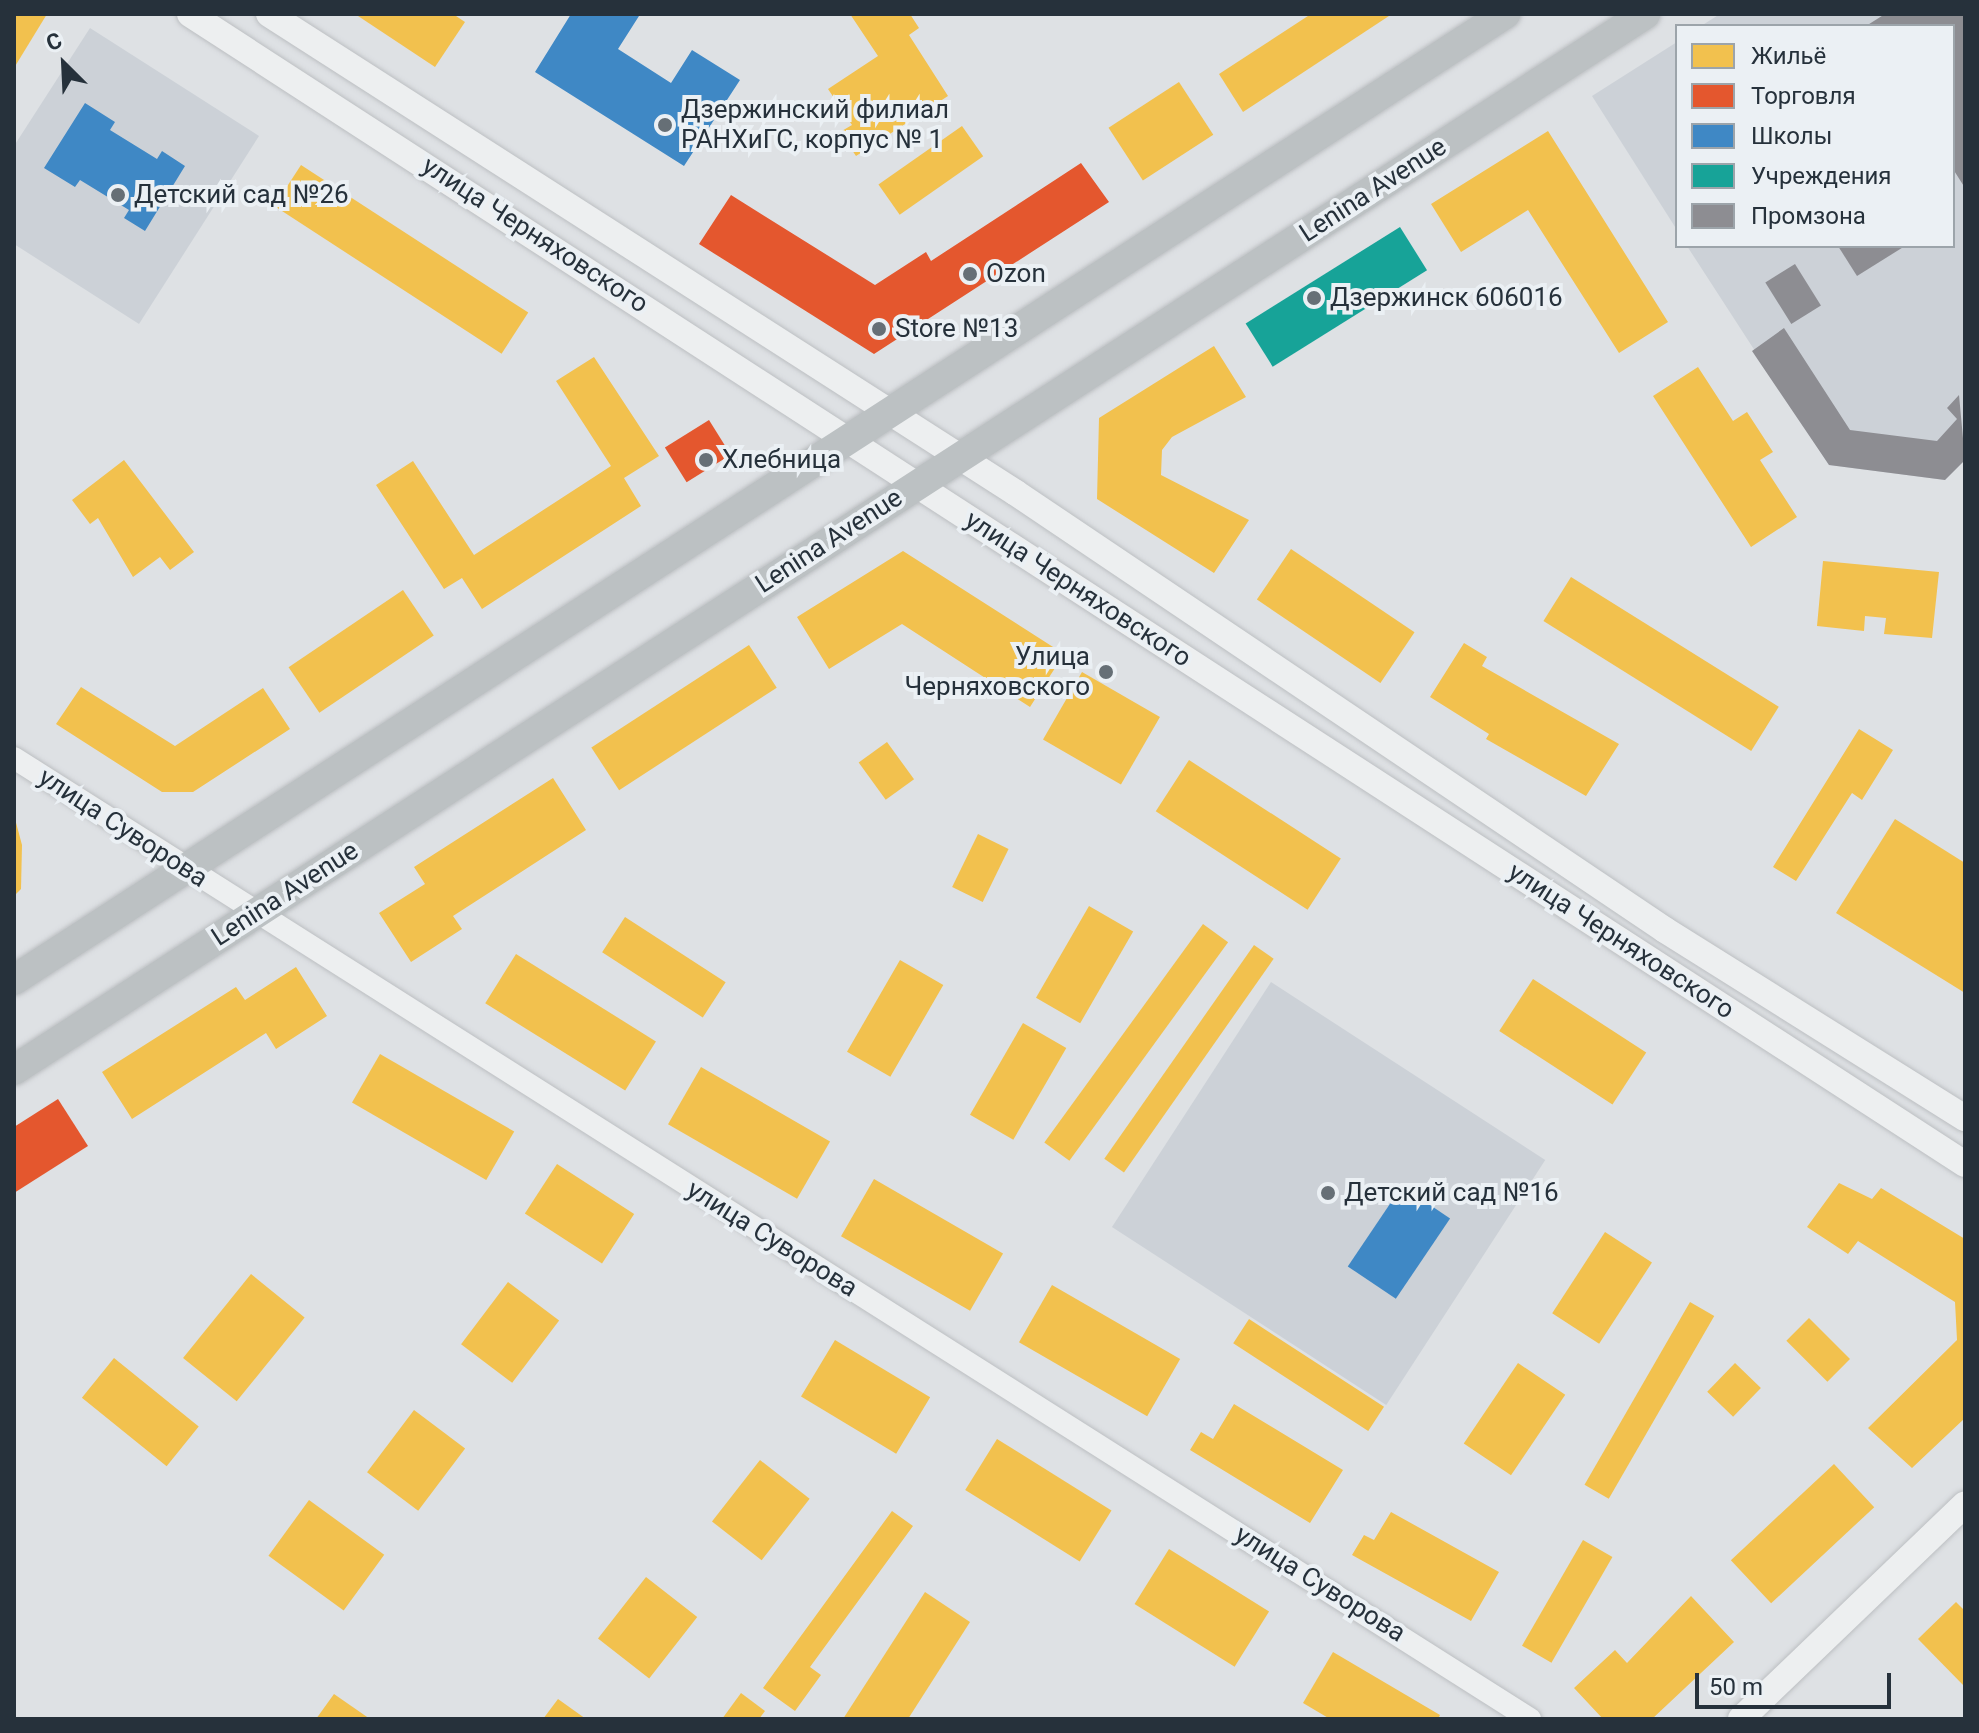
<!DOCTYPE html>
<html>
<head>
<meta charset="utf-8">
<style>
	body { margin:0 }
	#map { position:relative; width:1979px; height:1733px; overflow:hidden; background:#dee1e4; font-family:Roboto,sans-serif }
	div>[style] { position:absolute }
	.built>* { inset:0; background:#ccd1d7; transform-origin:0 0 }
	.homes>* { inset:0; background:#f2c14e; transform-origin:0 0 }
	.shops>* { inset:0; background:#e4572e; transform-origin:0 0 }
	.schools>* { inset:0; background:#3f88c5; transform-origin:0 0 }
	.public>* { inset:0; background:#17a398; transform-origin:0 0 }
	.industry>* { inset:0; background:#8d8d92; transform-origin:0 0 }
	.roads { filter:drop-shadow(0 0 2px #bcbfc2) drop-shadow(0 0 2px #bcbfc2) }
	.minor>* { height:22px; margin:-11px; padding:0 11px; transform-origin:11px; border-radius:11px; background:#edeff0 }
	.tertiary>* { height:26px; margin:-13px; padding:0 13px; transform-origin:13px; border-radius:13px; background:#edeff0 }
	.secondary>* { height:30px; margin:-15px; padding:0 15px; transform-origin:15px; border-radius:15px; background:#bcc1c3 }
	.dots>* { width:22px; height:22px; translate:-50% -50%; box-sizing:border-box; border:4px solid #ebf0f4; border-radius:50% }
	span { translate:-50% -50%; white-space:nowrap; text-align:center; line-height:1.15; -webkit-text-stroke:8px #ebf0f4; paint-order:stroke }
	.poi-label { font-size:26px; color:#26313b }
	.left { translate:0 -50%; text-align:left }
	.right { translate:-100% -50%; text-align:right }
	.street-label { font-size:26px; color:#26313b }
	.frame { position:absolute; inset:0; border:16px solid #26313b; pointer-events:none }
	.legend { position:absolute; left:1675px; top:24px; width:280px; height:224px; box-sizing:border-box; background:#ebf0f4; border:2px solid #9ca4aa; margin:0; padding:10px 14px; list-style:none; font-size:24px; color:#26313b }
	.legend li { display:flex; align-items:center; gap:16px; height:40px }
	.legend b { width:40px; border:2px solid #9ca4aa }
	.north { position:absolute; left:24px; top:24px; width:80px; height:80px; -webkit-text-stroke:6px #ebf0f4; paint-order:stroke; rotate:336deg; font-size:22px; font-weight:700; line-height:32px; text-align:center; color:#26313b }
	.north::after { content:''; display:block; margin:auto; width:28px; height:36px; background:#26313b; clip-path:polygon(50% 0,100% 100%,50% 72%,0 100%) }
	.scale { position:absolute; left:1695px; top:1673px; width:196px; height:36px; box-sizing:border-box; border:4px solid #26313b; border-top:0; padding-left:10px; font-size:24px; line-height:28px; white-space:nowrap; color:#26313b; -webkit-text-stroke:6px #ebf0f4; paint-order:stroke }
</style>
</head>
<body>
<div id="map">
	<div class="built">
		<i style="clip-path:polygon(1720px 14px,1965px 14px,1965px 460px,1945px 480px,1829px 465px,1687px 246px,1953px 246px,1953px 26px,1701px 26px)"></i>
		<i style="clip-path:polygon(90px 28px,259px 136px,139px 324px,14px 244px,14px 146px)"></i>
		<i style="clip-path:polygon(1677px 42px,1677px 230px,1592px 96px)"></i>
		<i style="left:1271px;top:982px;width:327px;height:292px;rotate:33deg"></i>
	</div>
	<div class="homes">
		<i style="clip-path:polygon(14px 14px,47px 14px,14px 68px)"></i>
		<i style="clip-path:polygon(355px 14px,453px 14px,465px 22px,435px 67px)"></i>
		<i style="clip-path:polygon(850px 14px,910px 14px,919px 28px,909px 35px,948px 96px,856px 156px,840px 132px,852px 125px,828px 89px,878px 56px)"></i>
		<i style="clip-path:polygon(1311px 14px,1392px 14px,1243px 112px,1219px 74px)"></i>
		<i style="left:1179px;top:82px;width:63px;height:84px;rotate:57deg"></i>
		<i style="left:962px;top:126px;width:37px;height:102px;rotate:55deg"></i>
		<i style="clip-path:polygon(1548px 131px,1668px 322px,1619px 353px,1528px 210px,1461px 252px,1431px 204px)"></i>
		<i style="left:301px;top:165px;width:271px;height:49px;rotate:33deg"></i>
		<i style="clip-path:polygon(1214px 346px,1246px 397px,1172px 437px,1162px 450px,1161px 475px,1249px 520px,1214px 573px,1097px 499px,1099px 418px)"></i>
		<i style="clip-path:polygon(594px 357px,659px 456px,624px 478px,641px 506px,482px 609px,462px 578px,444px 589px,376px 485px,413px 461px,474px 555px,611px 466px,556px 381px)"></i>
		<i style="clip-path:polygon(1698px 367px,1733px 421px,1747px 412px,1773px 452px,1760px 460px,1797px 517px,1751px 547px,1653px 396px)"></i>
		<i style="clip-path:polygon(124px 460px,194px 552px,170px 570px,160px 557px,133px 577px,98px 518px,90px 524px,72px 500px)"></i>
		<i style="left:1291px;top:549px;width:149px;height:61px;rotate:34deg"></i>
		<i style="clip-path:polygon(903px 551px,1064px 654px,1030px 707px,902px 624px,829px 669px,797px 617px)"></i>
		<i style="clip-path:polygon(1823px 561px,1939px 572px,1932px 638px,1884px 634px,1886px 618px,1865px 616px,1864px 631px,1817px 626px)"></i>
		<i style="left:1571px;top:577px;width:245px;height:52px;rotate:32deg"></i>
		<i style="left:403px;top:590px;width:55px;height:138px;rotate:56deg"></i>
		<i style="clip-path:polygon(1464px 643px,1487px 657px,1482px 666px,1619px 744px,1586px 796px,1486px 739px,1489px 734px,1430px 697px)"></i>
		<i style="left:749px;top:645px;width:51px;height:188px;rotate:57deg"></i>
		<i style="left:1082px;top:672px;width:90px;height:78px;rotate:30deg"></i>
		<i style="clip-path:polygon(81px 687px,175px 746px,263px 688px,290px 729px,193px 792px,162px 792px,56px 724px)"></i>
		<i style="clip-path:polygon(1859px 729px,1893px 750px,1862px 800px,1852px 793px,1796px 881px,1773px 867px)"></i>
		<i style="left:887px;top:742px;width:46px;height:35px;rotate:54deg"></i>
		<i style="left:1189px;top:760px;width:181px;height:61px;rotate:33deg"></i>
		<i style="clip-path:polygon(553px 778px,586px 830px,453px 916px,462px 929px,411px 962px,379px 913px,425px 884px,414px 867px)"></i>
		<i style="clip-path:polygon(14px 815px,22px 845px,21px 889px,14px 896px)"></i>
		<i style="clip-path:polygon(1895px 819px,1965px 863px,1965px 993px,1836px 913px)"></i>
		<i style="left:978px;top:834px;width:34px;height:59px;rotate:26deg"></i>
		<i style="left:1089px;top:906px;width:51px;height:106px;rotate:30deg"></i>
		<i style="left:625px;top:917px;width:120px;height:42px;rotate:33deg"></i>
		<i style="left:1203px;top:924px;width:31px;height:270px;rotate:36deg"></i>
		<i style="left:1254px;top:945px;width:24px;height:261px;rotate:35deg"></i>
		<i style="left:516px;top:954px;width:165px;height:58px;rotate:32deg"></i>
		<i style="left:900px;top:960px;width:50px;height:106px;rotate:30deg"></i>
		<i style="clip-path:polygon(296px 967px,327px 1016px,276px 1049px,266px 1033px,132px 1119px,102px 1072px,236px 987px,245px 1000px)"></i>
		<i style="left:1533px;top:979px;width:135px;height:62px;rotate:33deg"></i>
		<i style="left:1023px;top:1023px;width:50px;height:106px;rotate:30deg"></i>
		<i style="left:380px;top:1054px;width:155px;height:56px;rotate:30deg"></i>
		<i style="left:701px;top:1067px;width:149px;height:66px;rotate:30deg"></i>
		<i style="left:557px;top:1164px;width:92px;height:59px;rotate:33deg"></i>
		<i style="left:874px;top:1179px;width:149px;height:66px;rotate:30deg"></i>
		<i style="clip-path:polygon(1839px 1183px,1872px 1199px,1881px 1188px,1965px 1239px,1965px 1418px,1912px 1468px,1868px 1428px,1957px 1340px,1955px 1302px,1858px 1241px,1848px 1254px,1807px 1227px)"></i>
		<i style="left:1605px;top:1232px;width:56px;height:97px;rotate:33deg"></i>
		<i style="left:251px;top:1274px;width:69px;height:108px;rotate:39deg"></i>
		<i style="left:508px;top:1282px;width:64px;height:78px;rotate:37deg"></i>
		<i style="left:1052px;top:1285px;width:148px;height:66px;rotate:30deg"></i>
		<i style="left:1690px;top:1302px;width:28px;height:211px;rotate:30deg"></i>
		<i style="left:1809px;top:1318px;width:58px;height:32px;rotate:45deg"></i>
		<i style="left:1249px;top:1319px;width:161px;height:29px;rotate:33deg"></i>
		<i style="left:835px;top:1340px;width:111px;height:66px;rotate:31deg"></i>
		<i style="left:114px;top:1358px;width:109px;height:51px;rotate:39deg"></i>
		<i style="left:1518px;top:1363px;width:57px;height:97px;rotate:34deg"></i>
		<i style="left:1735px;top:1363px;width:36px;height:40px;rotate:44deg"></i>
		<i style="clip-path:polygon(1234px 1404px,1343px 1470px,1310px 1523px,1190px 1450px,1201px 1432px,1213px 1439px)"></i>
		<i style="left:414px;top:1410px;width:64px;height:78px;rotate:37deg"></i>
		<i style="left:997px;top:1439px;width:135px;height:60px;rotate:32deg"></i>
		<i style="left:760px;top:1460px;width:63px;height:78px;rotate:38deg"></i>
		<i style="left:1834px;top:1464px;width:59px;height:141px;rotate:47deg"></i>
		<i style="left:309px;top:1500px;width:93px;height:69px;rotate:36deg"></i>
		<i style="clip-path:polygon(892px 1511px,913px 1526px,810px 1667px,821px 1675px,795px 1711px,763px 1688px)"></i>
		<i style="clip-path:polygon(1391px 1512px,1499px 1572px,1471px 1621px,1352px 1555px,1364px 1535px,1374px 1540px)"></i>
		<i style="left:1583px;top:1540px;width:34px;height:122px;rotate:30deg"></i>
		<i style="left:1169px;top:1549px;width:118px;height:65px;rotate:32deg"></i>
		<i style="left:646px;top:1577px;width:65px;height:78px;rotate:38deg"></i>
		<i style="clip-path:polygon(925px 1592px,970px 1622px,908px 1719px,843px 1719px)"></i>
		<i style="clip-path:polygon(1691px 1596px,1734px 1642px,1652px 1719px,1603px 1719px,1574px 1688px,1615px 1650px,1627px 1663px)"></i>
		<i style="clip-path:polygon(1956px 1602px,1965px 1611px,1965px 1687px,1918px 1639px)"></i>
		<i style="clip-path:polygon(1333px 1652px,1440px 1715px,1438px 1719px,1330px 1719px,1303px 1703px)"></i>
		<i style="clip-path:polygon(741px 1693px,765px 1711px,759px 1719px,722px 1719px)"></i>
		<i style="clip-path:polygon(334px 1694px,370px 1719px,316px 1719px)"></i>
		<i style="clip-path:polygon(558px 1699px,586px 1719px,543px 1719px)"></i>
	</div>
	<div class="shops">
		<i style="clip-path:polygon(1081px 163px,1109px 202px,874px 354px,699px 244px,731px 195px,875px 285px,926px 252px,931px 261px)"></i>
		<i style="left:709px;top:420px;width:41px;height:52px;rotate:58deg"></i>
		<i style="clip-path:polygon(58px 1099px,88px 1146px,14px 1193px,14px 1127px)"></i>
	</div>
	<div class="schools">
		<i style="clip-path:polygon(571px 14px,639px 16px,618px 49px,671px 83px,692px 50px,740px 80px,684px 166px,535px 72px)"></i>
		<i style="clip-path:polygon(85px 103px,115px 122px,110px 130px,157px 159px,162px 151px,185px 166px,145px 231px,124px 218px,129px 210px,80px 180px,75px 187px,44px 168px)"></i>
		<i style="left:1402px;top:1186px;width:58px;height:97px;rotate:34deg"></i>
	</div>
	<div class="public">
		<i style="left:1400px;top:227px;width:51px;height:182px;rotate:58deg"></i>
	</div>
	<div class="industry">
		<i style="clip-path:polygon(1885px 14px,1965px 14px,1965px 188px,1953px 169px,1953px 26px,1866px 26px)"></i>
		<i style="clip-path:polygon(1838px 246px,1905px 246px,1857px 276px)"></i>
		<i style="left:1795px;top:264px;width:49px;height:35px;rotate:58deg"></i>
		<i style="clip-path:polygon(1784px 328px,1850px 430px,1937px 441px,1957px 419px,1947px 408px,1959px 395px,1965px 460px,1945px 480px,1829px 465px,1752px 351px)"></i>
	</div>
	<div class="roads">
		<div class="minor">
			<i style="left:14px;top:758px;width:1795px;rotate:32.37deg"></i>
		</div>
		<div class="tertiary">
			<i style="left:190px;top:14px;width:2115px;rotate:32.94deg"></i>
			<i style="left:269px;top:14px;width:887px;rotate:32.67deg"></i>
			<i style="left:1016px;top:493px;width:782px;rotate:33.95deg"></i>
			<i style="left:1665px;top:930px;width:354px;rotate:32.1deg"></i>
			<i style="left:1741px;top:1719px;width:310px;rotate:-43.8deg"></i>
		</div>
		<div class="secondary">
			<i style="left:14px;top:980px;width:1777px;rotate:-32.94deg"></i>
			<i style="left:14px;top:1070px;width:1943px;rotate:-32.92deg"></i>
		</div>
	</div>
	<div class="dots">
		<i style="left:665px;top:125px;background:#666f76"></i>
		<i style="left:118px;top:195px;background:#666f76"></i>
		<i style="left:970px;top:274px;background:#666f76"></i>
		<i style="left:1314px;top:298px;background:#666f76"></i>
		<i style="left:879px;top:329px;background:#666f76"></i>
		<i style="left:706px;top:460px;background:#666f76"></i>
		<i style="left:1106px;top:672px;background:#666f76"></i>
		<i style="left:1328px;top:1193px;background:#666f76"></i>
	</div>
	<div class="poi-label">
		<span class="left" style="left:681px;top:125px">Дзержинский филиал<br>РАНХиГС, корпус № 1</span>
		<span class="left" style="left:134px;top:195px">Детский сад №26</span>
		<span class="left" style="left:986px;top:274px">Ozon</span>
		<span class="left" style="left:1330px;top:298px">Дзержинск 606016</span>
		<span class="left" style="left:895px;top:329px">Store №13</span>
		<span class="left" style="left:722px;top:460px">Хлебница</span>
		<span class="right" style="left:1090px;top:672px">Улица<br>Черняховского</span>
		<span class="left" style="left:1344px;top:1193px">Детский сад №16</span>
	</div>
	<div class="street-label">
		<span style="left:1373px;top:190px;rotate:-33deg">Lenina Avenue</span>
		<span style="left:535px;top:235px;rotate:33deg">улица Черняховского</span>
		<span style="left:829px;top:541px;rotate:-33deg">Lenina Avenue</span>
		<span style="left:1078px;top:589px;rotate:33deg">улица Черняховского</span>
		<span style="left:123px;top:828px;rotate:33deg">улица Суворова</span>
		<span style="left:285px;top:894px;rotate:-33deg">Lenina Avenue</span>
		<span style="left:1621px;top:941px;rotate:33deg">улица Черняховского</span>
		<span style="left:772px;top:1239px;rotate:32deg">улица Суворова</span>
		<span style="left:1320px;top:1584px;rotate:32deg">улица Суворова</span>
	</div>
	<div class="frame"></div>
	<ul class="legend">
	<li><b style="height:22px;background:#f2c14e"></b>Жильё</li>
	<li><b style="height:22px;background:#e4572e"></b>Торговля</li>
	<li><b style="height:22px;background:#3f88c5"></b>Школы</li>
	<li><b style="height:22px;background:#17a398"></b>Учреждения</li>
	<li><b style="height:22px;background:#8d8d92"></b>Промзона</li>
	</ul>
	<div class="north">С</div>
	<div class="scale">50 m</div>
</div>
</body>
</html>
